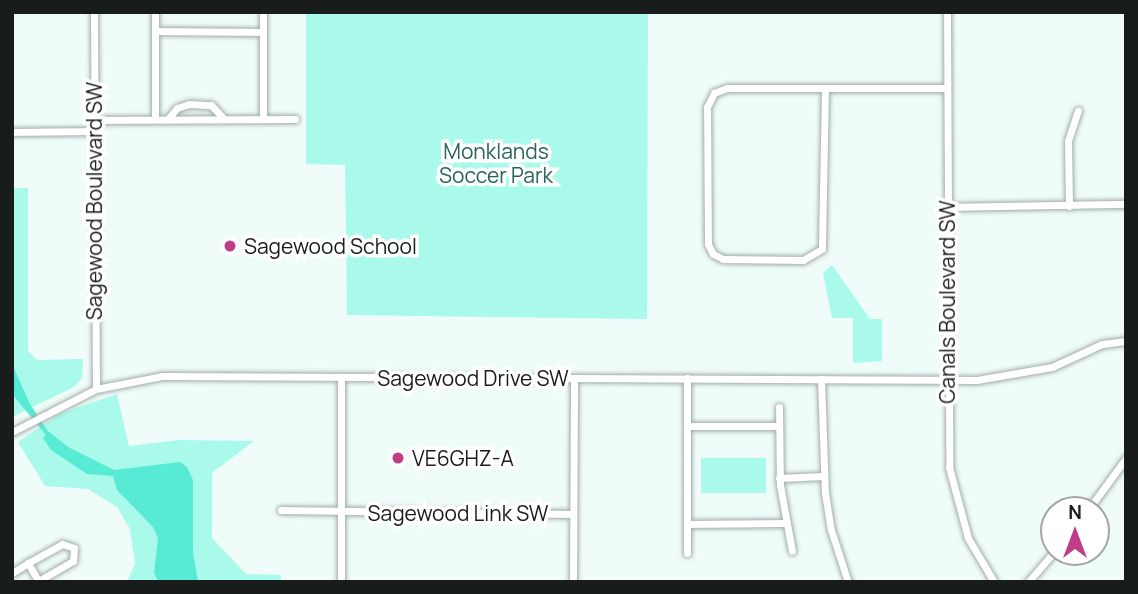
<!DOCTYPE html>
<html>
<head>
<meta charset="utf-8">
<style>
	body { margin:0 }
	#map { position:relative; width:1138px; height:594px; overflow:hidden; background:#effcf9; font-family:Manrope,sans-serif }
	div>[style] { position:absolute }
	.green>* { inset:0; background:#aafaeb; transform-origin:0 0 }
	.water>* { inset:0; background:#57ebd5 }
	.roads { filter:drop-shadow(0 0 2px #a2adab) drop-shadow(0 0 2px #a2adab) }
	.minor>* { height:7px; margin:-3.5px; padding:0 3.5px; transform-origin:3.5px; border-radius:3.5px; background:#fff }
	.dots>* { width:19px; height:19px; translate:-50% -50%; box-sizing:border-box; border:4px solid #fff; border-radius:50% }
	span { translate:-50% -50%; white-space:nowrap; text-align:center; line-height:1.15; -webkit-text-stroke:7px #fff; paint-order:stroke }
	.park-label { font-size:21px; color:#28645a }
	.street-label { font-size:21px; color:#181c1b }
	.poi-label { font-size:21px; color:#181c1b }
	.left { translate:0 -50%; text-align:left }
	.frame { position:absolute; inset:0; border:14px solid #181c1b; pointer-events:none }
	.north { position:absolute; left:1040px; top:496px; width:70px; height:70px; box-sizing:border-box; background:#fff; border:2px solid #a3a4a4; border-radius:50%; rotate:0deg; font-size:19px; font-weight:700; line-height:28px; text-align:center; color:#181c1b }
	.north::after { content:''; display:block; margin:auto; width:24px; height:32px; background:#be3d87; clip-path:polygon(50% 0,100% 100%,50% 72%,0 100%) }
</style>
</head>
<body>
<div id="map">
	<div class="green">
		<i style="clip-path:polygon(306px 12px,648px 12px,647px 319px,347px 315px,345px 165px,306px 164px)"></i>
		<i style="clip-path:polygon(12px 188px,28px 188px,28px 351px,37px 360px,83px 359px,82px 378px,74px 387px,12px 417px)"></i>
		<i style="clip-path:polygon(832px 265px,870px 319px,882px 319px,882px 361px,853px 363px,853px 318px,832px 318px,823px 273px)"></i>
		<i style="clip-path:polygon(117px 394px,129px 446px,179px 440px,254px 441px,212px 473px,212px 538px,246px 574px,281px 575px,281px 582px,127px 582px,135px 564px,130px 529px,117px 507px,88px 489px,45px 486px,18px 442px,59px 414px)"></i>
		<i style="left:701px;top:458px;width:65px;height:35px"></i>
	</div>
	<div class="water">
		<i style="clip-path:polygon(12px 364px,30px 404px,47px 430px,68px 447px,114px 470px,180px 462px,187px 467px,193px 480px,193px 552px,198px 582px,159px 582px,154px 573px,158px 538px,153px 527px,117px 490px,113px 476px,87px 474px,51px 450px,43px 438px,46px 435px,12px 394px)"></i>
	</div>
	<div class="roads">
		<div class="minor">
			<i style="left:94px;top:12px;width:377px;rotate:89.7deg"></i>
			<i style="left:947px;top:12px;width:455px;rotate:89.7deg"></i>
			<i style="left:949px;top:467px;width:73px;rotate:75deg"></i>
			<i style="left:968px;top:538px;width:51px;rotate:59.4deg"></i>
			<i style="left:155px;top:31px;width:108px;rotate:0.5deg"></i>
			<i style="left:825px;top:89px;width:160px;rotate:91.1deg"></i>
			<i style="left:822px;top:249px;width:22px;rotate:150deg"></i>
			<i style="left:803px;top:260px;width:80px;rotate:-179.3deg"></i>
			<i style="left:723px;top:259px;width:11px;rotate:-153deg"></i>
			<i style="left:713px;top:254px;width:11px;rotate:-117deg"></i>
			<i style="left:708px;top:244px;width:137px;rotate:-90.4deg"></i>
			<i style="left:707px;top:107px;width:16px;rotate:-63deg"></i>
			<i style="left:714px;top:93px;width:14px;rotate:-21deg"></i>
			<i style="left:727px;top:88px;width:219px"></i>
			<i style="left:155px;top:119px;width:107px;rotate:-90deg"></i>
			<i style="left:168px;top:119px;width:14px;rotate:-51deg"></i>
			<i style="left:177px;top:108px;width:13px;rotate:-18deg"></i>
			<i style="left:189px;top:104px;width:22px;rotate:3deg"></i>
			<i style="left:211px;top:105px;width:19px;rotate:47deg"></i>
			<i style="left:263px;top:119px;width:107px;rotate:-90deg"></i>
			<i style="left:94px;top:120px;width:201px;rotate:-0.3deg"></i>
			<i style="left:12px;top:132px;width:82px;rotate:-0.7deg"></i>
			<i style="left:1069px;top:206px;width:65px;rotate:-90.9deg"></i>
			<i style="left:1068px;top:141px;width:32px;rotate:-72deg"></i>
			<i style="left:947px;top:207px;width:179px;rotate:-1deg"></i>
			<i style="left:341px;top:377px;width:205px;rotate:90deg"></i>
			<i style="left:821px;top:379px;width:114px;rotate:88deg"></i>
			<i style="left:825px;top:493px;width:37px;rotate:81deg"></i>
			<i style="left:831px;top:530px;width:55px;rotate:71.9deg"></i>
			<i style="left:779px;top:407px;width:78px;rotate:89.3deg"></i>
			<i style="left:780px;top:485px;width:67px;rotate:79.7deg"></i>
			<i style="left:687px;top:426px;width:92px"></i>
			<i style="left:12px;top:432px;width:94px;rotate:-27.1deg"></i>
			<i style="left:96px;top:389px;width:67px;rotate:-11.1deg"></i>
			<i style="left:162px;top:376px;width:815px;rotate:0.28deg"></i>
			<i style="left:977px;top:380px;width:76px;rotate:-9.8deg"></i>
			<i style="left:1052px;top:367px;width:55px;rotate:-24.7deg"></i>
			<i style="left:1102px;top:344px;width:24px;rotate:-7deg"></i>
			<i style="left:779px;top:478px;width:45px;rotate:-2.5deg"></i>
			<i style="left:281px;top:510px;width:292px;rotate:0.8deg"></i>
			<i style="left:1088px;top:510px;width:64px;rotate:-53.8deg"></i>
			<i style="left:687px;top:524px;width:98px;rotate:-0.6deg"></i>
			<i style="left:687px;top:553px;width:175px;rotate:-90deg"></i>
			<i style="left:28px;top:563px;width:39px;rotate:-29deg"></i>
			<i style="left:62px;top:544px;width:13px;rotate:18deg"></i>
			<i style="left:74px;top:548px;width:13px;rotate:94deg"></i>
			<i style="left:73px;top:561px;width:39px;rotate:150deg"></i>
			<i style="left:12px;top:573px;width:19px;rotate:-32deg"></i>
			<i style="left:28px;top:563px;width:22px;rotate:60deg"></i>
			<i style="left:573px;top:582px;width:204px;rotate:-89.7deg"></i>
			<i style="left:1028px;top:582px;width:40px;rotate:-49deg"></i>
		</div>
	</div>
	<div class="dots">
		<i style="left:230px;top:246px;background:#be3d87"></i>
		<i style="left:398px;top:458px;background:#be3d87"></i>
	</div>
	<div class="park-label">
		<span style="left:496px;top:163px">Monklands<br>Soccer Park</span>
	</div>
	<div class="street-label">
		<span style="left:94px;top:201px;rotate:-90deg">Sagewood Boulevard SW</span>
		<span style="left:947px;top:302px;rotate:-90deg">Canals Boulevard SW</span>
		<span style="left:473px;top:378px">Sagewood Drive SW</span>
		<span style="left:458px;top:513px">Sagewood Link SW</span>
	</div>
	<div class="poi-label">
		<span class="left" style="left:244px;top:246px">Sagewood School</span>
		<span class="left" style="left:412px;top:458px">VE6GHZ-A</span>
	</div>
	<div class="frame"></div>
	<div class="north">N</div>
</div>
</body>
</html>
